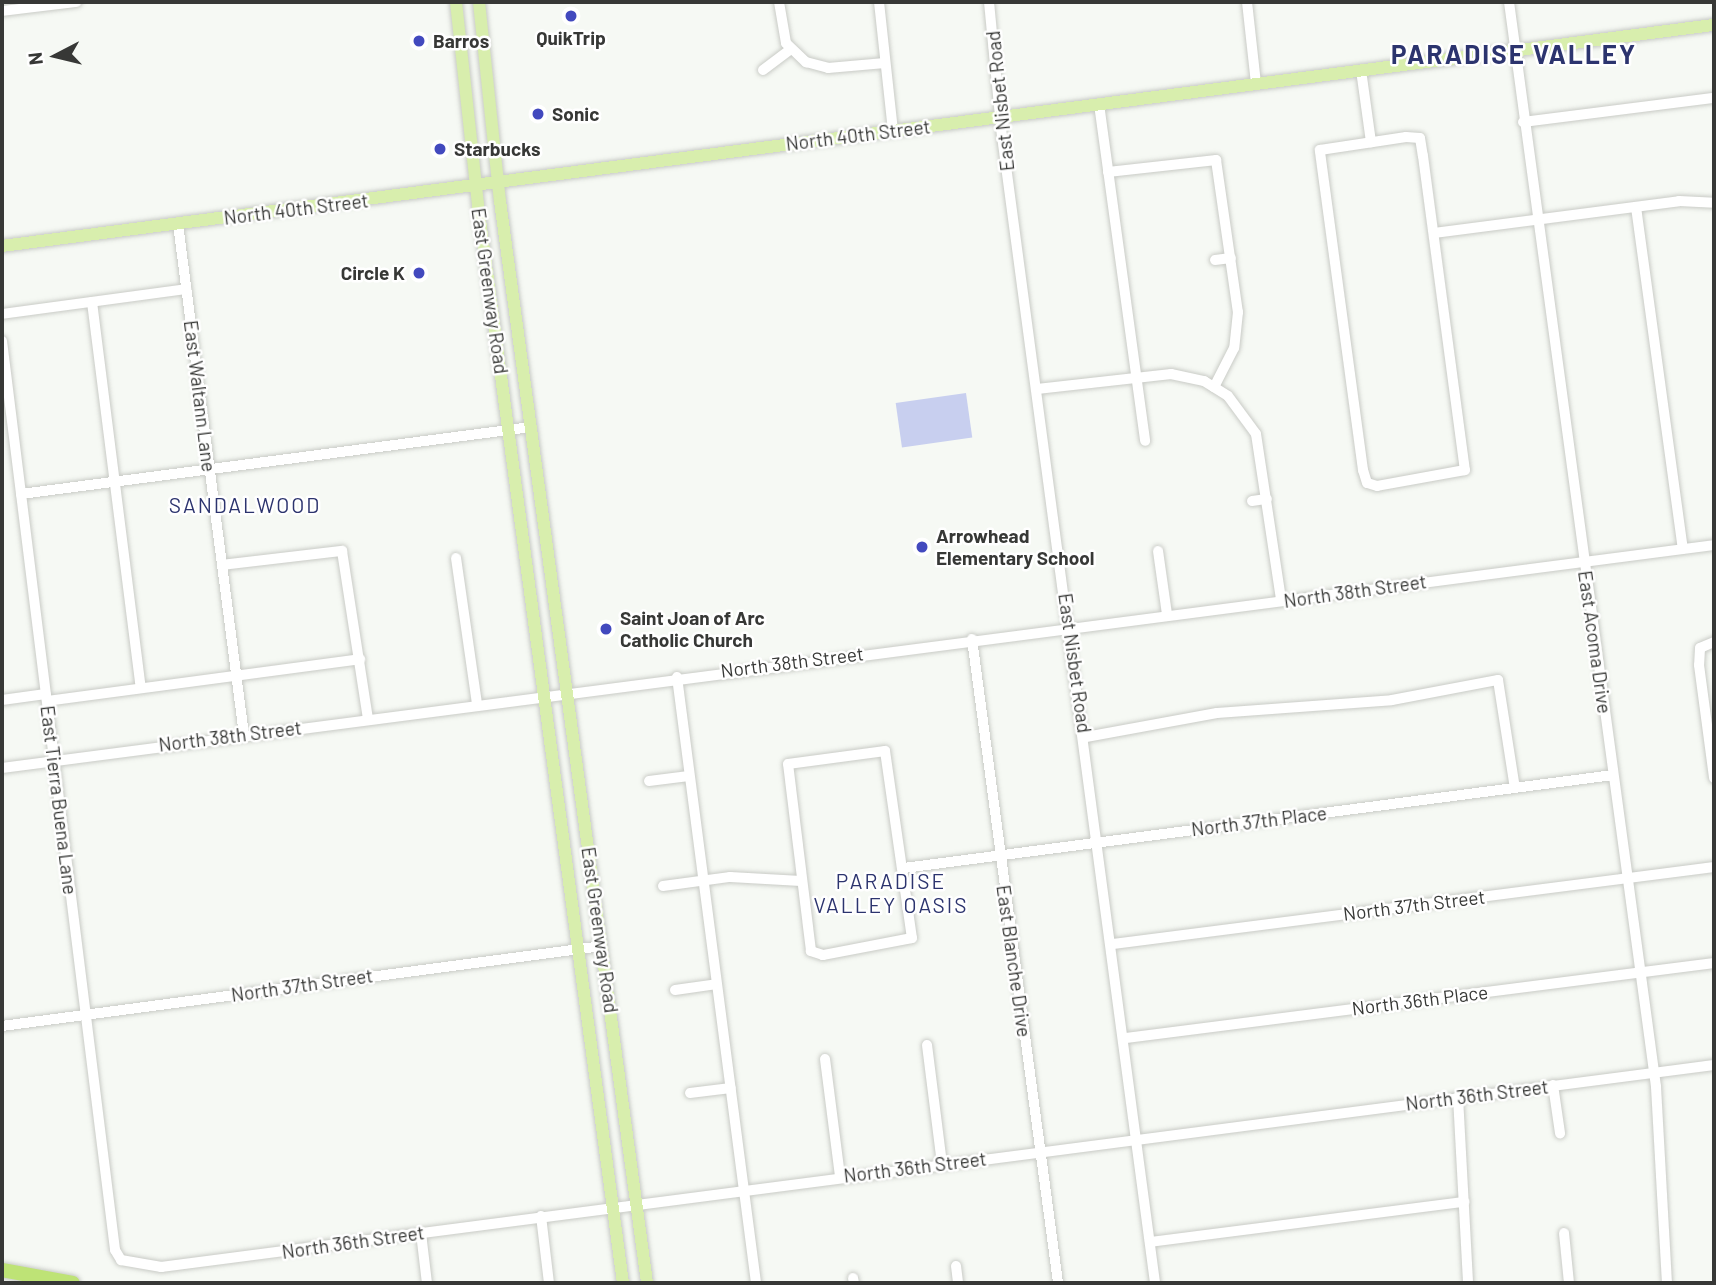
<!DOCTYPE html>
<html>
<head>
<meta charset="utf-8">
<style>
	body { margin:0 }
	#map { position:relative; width:1716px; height:1285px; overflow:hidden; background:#f6f9f4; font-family:Barlow,sans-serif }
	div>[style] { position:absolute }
	.green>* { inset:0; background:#c8cfef; transform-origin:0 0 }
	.roads { filter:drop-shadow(0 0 2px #c9cbc6) drop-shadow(0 0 2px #c9cbc6) }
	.minor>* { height:10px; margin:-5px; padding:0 5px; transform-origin:5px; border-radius:5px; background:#fff }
	.major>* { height:12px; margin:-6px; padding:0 6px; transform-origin:6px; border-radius:6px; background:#d8eead }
	.highway>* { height:14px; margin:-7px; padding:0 7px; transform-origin:7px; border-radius:7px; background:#bee376 }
	.dots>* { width:19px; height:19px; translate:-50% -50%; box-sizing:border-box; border:4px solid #fff; border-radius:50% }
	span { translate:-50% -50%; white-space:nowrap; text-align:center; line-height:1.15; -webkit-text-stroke:5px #fff; paint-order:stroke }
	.poi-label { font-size:19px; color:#373836; font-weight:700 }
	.left { translate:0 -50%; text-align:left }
	.right { translate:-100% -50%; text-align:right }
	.street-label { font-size:19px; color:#373836 }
	.neighbourhood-label { font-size:21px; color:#2c346e; letter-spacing:2px }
	.district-label { font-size:26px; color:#2c346e; font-weight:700; letter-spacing:2px }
	.frame { position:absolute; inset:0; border:4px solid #373836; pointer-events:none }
	.north { position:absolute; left:21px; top:21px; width:70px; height:70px; -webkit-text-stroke:5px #fff; paint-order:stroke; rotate:263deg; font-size:19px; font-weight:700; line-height:28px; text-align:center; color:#373836 }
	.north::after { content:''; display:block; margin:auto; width:24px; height:32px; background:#373836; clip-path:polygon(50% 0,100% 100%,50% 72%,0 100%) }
</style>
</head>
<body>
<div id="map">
	<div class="green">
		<i style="left:966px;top:393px;width:45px;height:71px;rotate:82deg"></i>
	</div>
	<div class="roads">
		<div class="minor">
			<i style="left:779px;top:2px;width:42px;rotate:80.3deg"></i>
			<i style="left:786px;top:43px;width:28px;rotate:44deg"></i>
			<i style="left:806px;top:62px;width:23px;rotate:15deg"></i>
			<i style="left:828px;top:68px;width:57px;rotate:-5deg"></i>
			<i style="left:879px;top:2px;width:130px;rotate:83.8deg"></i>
			<i style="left:989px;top:2px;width:135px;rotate:84.5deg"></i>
			<i style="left:1002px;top:136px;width:1157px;rotate:82.4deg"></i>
			<i style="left:1247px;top:2px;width:82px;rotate:83.7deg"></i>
			<i style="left:1509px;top:2px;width:1095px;rotate:82.28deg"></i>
			<i style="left:1656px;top:1087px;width:196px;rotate:86.8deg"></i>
			<i style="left:2px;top:11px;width:75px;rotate:-6.9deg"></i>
			<i style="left:763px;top:70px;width:35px;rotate:-37deg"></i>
			<i style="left:1361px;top:70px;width:73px;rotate:82.1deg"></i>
			<i style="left:1099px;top:104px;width:340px;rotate:82.2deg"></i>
			<i style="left:1523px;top:122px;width:193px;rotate:-7.2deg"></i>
			<i style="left:1406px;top:137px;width:14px;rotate:4deg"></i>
			<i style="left:1420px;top:138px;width:18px;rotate:81deg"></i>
			<i style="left:1423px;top:156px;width:317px;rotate:82.4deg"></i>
			<i style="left:1465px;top:470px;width:89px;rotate:169.7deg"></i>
			<i style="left:1377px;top:486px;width:10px;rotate:-163deg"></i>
			<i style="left:1367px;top:483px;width:14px;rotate:-107deg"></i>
			<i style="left:1363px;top:470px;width:323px;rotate:-97.7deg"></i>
			<i style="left:1320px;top:150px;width:87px;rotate:-8.6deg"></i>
			<i style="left:1108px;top:172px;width:109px;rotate:-6.3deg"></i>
			<i style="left:1216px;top:160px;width:154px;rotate:81.8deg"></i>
			<i style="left:1238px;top:312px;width:36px;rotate:96deg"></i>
			<i style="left:1234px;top:348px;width:44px;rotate:117.1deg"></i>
			<i style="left:1636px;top:207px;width:345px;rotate:82.2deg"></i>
			<i style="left:178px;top:224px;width:515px;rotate:82.64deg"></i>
			<i style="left:1434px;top:233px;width:247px;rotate:-7.4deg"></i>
			<i style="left:1679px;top:201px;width:35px;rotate:3deg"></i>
			<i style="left:1215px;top:260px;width:16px;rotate:-7deg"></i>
			<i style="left:92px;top:302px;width:389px;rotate:82.8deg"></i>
			<i style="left:2px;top:314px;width:186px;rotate:-7.7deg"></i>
			<i style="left:2px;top:341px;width:916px;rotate:82.91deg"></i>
			<i style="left:115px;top:1250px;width:12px;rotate:59deg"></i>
			<i style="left:121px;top:1260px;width:41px;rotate:9.9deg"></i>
			<i style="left:161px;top:1267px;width:1566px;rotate:-7.41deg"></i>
			<i style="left:1037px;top:389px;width:135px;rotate:-6.4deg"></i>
			<i style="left:1171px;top:374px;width:34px;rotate:12deg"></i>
			<i style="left:1204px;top:381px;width:28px;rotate:32deg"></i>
			<i style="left:1228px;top:396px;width:47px;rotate:53.6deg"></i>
			<i style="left:1256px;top:434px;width:168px;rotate:81.4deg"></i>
			<i style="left:21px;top:494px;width:514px;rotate:-7.48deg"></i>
			<i style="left:1252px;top:501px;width:15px;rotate:-8deg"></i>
			<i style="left:1158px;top:551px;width:64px;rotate:81.9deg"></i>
			<i style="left:456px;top:558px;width:147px;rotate:81.8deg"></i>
			<i style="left:222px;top:565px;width:121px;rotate:-6.7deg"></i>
			<i style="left:342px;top:551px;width:169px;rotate:81.2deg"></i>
			<i style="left:972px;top:639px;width:650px;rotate:82.39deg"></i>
			<i style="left:1714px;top:642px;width:15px;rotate:157deg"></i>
			<i style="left:1700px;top:648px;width:17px;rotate:93deg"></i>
			<i style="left:1699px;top:665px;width:114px;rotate:82.4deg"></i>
			<i style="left:677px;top:677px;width:611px;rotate:82.57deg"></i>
			<i style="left:2px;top:700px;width:44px;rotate:-7.8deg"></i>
			<i style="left:47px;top:701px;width:316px;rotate:-7.6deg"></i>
			<i style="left:1086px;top:737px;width:133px;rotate:-10.4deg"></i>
			<i style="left:1217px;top:713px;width:175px;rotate:-4.2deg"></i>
			<i style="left:1392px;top:700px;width:108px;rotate:-10.7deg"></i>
			<i style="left:1498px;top:680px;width:109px;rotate:81.1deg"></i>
			<i style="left:885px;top:751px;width:189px;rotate:81.8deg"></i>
			<i style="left:912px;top:938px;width:91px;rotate:169.2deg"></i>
			<i style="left:823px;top:955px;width:13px;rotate:-162deg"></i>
			<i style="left:811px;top:951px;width:188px;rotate:-97deg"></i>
			<i style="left:788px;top:764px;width:98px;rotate:-7.6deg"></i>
			<i style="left:2px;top:768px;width:1726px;rotate:-7.42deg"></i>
			<i style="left:649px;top:781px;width:40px;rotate:-7.1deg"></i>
			<i style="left:904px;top:868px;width:715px;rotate:-7.47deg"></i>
			<i style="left:663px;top:886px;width:68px;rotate:-7.7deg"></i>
			<i style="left:730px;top:877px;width:71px;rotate:3.2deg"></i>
			<i style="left:1113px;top:944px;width:606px;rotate:-7.3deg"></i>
			<i style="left:675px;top:990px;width:42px;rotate:-8.1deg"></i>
			<i style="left:2px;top:1026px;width:605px;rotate:-7.59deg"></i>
			<i style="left:1126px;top:1038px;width:593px;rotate:-7.27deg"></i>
			<i style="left:927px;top:1045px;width:119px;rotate:82.8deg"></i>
			<i style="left:825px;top:1059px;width:118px;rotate:82.7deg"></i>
			<i style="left:1553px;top:1085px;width:49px;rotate:81.7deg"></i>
			<i style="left:690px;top:1093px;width:41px;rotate:-7deg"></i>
			<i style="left:1458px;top:1097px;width:186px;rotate:86.9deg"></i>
			<i style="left:541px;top:1216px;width:67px;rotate:83.2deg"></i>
			<i style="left:421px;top:1233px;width:50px;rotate:83.2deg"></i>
			<i style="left:1564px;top:1233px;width:50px;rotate:84.3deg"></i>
			<i style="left:1150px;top:1242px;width:317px;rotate:-7.3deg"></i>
			<i style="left:956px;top:1266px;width:17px;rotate:83deg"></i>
			<i style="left:853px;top:1278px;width:5px;rotate:79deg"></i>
		</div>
		<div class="major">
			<i style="left:456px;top:2px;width:204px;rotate:83.8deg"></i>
			<i style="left:478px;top:205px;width:1088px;rotate:82.34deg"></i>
			<i style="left:479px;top:2px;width:200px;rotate:84deg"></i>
			<i style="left:500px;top:201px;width:1092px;rotate:82.26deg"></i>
			<i style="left:2px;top:246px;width:1726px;rotate:-7.36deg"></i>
		</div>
		<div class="highway">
			<i style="left:2px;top:1270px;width:72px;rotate:10.4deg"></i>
		</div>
	</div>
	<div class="dots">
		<i style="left:571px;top:16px;background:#4249be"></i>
		<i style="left:419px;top:41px;background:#4249be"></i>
		<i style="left:538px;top:114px;background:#4249be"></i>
		<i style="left:440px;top:149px;background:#4249be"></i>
		<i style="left:419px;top:273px;background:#4249be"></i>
		<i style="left:922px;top:547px;background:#4249be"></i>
		<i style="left:606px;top:629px;background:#4249be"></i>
	</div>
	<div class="poi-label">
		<span style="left:571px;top:38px">QuikTrip</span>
		<span class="left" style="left:433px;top:41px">Barros</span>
		<span class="left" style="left:552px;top:114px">Sonic</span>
		<span class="left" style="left:454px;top:149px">Starbucks</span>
		<span class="right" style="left:405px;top:273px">Circle K</span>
		<span class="left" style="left:936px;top:547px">Arrowhead<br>Elementary School</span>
		<span class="left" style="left:620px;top:629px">Saint Joan of Arc<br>Catholic Church</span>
	</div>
	<div class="street-label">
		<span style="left:1000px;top:101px;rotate:-96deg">East Nisbet Road</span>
		<span style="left:858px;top:135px;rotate:-7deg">North 40th Street</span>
		<span style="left:296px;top:209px;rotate:-7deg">North 40th Street</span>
		<span style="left:490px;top:291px;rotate:82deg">East Greenway Road</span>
		<span style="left:200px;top:396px;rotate:83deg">East Waltann Lane</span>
		<span style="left:1355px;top:591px;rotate:-8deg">North 38th Street</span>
		<span style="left:1595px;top:642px;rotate:82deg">East Acoma Drive</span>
		<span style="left:792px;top:662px;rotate:-7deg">North 38th Street</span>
		<span style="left:1075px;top:663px;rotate:82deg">East Nisbet Road</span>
		<span style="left:230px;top:736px;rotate:-7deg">North 38th Street</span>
		<span style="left:59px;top:800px;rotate:83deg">East Tierra Buena Lane</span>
		<span style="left:1259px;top:821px;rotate:-7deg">North 37th Place</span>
		<span style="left:1414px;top:905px;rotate:-7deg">North 37th Street</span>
		<span style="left:600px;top:930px;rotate:82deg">East Greenway Road</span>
		<span style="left:1014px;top:961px;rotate:82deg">East Blanche Drive</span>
		<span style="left:302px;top:985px;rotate:-8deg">North 37th Street</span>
		<span style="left:1420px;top:1000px;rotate:-7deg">North 36th Place</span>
		<span style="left:1477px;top:1095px;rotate:-7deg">North 36th Street</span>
		<span style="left:915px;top:1167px;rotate:-7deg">North 36th Street</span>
		<span style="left:353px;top:1242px;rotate:-8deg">North 36th Street</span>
	</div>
	<div class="neighbourhood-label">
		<span style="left:245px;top:505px">SANDALWOOD</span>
		<span style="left:891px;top:893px">PARADISE<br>VALLEY OASIS</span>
	</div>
	<div class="district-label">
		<span style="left:1514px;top:54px">PARADISE VALLEY</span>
	</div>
	<div class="frame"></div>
	<div class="north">N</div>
</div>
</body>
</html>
